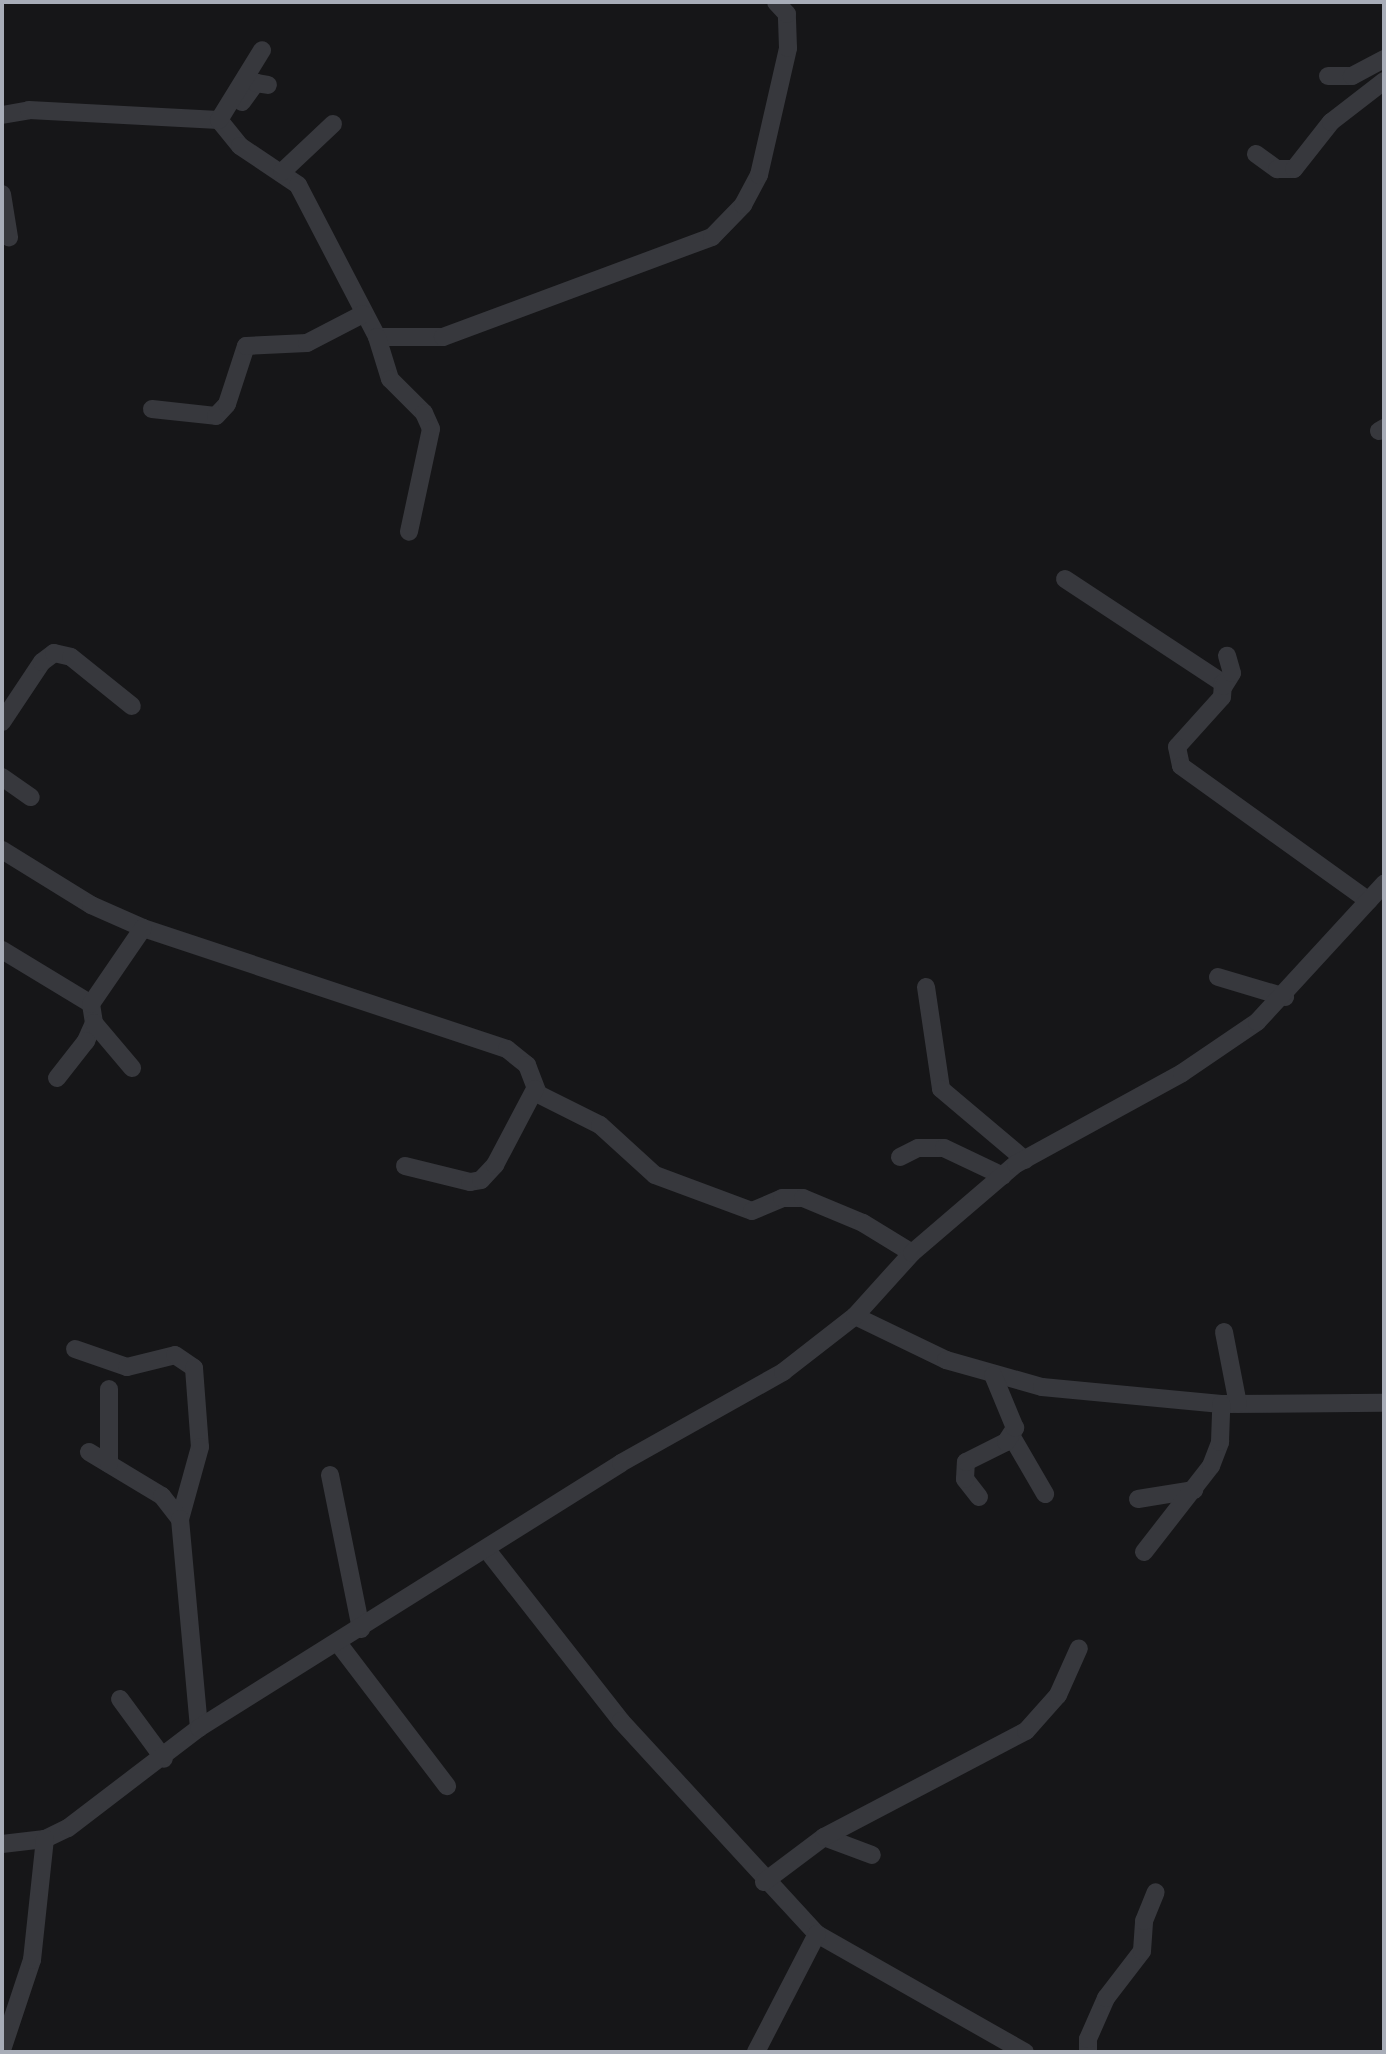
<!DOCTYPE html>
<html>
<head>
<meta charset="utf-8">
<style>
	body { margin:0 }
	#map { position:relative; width:1386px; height:2054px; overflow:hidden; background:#161618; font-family:Inter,sans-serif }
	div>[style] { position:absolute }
	.minor>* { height:18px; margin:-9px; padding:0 9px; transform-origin:9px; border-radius:9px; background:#37383d }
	span { translate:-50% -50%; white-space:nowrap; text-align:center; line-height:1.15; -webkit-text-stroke:5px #111113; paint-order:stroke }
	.frame { position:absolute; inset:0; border:4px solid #a8adb8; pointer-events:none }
</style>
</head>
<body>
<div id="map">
	<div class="minor">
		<i style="left:1328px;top:76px;width:24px"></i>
		<i style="left:1352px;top:76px;width:36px;rotate:-28deg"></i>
		<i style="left:242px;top:102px;width:24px;rotate:-54deg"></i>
		<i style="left:256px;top:83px;width:12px;rotate:9deg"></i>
		<i style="left:2px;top:115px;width:27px;rotate:-10deg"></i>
		<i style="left:29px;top:110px;width:190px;rotate:3deg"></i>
		<i style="left:219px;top:120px;width:33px;rotate:51deg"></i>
		<i style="left:240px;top:146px;width:70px;rotate:33.9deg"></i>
		<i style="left:298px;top:185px;width:171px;rotate:62.5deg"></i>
		<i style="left:377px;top:337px;width:66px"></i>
		<i style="left:443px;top:337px;width:287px;rotate:-20.4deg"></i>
		<i style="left:712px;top:237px;width:45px;rotate:-45.9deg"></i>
		<i style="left:743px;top:205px;width:34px;rotate:-62deg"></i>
		<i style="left:759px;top:175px;width:130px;rotate:-77.1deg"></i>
		<i style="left:788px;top:48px;width:34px;rotate:-92deg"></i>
		<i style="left:787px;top:14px;width:16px;rotate:-133deg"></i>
		<i style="left:219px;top:120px;width:82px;rotate:-58.4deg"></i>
		<i style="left:1256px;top:154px;width:26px;rotate:36deg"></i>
		<i style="left:1277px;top:169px;width:17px"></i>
		<i style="left:1294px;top:169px;width:60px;rotate:-51.8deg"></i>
		<i style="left:1331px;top:122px;width:67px;rotate:-37.7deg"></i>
		<i style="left:282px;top:172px;width:70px;rotate:-43.3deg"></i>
		<i style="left:2px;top:194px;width:44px;rotate:80.8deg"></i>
		<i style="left:377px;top:337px;width:44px;rotate:72.8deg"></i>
		<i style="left:390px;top:379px;width:48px;rotate:45deg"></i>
		<i style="left:424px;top:413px;width:17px;rotate:66deg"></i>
		<i style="left:431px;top:429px;width:105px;rotate:102.1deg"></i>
		<i style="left:152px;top:409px;width:64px;rotate:6.2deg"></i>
		<i style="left:216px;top:416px;width:16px;rotate:-47deg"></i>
		<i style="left:227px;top:404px;width:61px;rotate:-71.9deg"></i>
		<i style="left:246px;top:346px;width:61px;rotate:-2.8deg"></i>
		<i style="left:307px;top:343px;width:63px;rotate:-27.4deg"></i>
		<i style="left:1379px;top:431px;width:6px;rotate:-31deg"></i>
		<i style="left:1065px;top:579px;width:189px;rotate:33.4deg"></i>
		<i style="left:1223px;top:683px;width:14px;rotate:94deg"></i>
		<i style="left:1222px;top:697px;width:67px;rotate:132deg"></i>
		<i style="left:1177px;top:747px;width:19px;rotate:78deg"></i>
		<i style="left:1181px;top:766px;width:231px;rotate:35.7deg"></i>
		<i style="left:1224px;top:686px;width:15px;rotate:-58deg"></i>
		<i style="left:1232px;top:673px;width:18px;rotate:-106deg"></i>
		<i style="left:2px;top:722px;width:72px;rotate:-56.3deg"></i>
		<i style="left:42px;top:662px;width:15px;rotate:-37deg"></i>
		<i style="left:54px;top:653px;width:17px;rotate:13deg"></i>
		<i style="left:71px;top:657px;width:78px;rotate:38.8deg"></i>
		<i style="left:2px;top:777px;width:35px;rotate:35deg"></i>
		<i style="left:2px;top:850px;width:105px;rotate:31.7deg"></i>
		<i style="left:91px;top:905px;width:57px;rotate:23.9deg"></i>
		<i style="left:143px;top:928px;width:384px;rotate:18.4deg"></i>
		<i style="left:507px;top:1049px;width:26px;rotate:39deg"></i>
		<i style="left:527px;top:1065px;width:31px;rotate:69deg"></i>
		<i style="left:538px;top:1094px;width:69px;rotate:26.6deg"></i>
		<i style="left:600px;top:1125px;width:74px;rotate:42.3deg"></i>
		<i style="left:655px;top:1175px;width:103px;rotate:20.4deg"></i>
		<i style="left:752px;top:1211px;width:33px;rotate:-23deg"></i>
		<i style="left:782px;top:1198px;width:21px"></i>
		<i style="left:803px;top:1198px;width:65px;rotate:22.6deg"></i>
		<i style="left:863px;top:1223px;width:57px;rotate:31.5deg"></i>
		<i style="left:2px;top:950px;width:104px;rotate:31.2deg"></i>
		<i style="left:91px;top:1004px;width:19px;rotate:81deg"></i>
		<i style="left:94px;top:1023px;width:20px;rotate:114deg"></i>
		<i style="left:86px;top:1041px;width:47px;rotate:128.1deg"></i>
		<i style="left:1218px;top:977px;width:70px;rotate:16.6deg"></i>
		<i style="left:926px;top:987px;width:103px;rotate:81.6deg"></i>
		<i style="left:941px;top:1089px;width:110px;rotate:40.2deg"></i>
		<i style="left:91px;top:1004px;width:92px;rotate:-55.6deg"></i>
		<i style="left:94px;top:1023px;width:59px;rotate:49.8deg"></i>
		<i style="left:900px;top:1157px;width:20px;rotate:-27deg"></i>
		<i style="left:918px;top:1148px;width:26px"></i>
		<i style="left:944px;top:1148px;width:65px;rotate:25.4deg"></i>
		<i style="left:405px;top:1166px;width:67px;rotate:13.8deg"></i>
		<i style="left:470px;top:1182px;width:11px;rotate:-10deg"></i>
		<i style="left:481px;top:1180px;width:21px;rotate:-47deg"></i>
		<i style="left:495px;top:1165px;width:86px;rotate:-62.2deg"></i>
		<i style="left:855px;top:1316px;width:101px;rotate:25.8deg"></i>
		<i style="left:946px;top:1360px;width:100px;rotate:15.7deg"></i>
		<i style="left:1042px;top:1387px;width:180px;rotate:5.4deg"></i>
		<i style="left:1221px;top:1404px;width:163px;rotate:-0.4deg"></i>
		<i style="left:1224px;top:1332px;width:73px;rotate:79deg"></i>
		<i style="left:75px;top:1349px;width:55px;rotate:19.1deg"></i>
		<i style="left:127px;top:1367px;width:49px;rotate:-14deg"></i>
		<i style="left:175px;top:1355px;width:23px;rotate:34deg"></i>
		<i style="left:194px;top:1368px;width:79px;rotate:85.7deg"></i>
		<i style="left:200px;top:1447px;width:75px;rotate:105.5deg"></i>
		<i style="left:1012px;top:1437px;width:66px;rotate:59.9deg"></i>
		<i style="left:89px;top:1452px;width:85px;rotate:31.1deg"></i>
		<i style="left:162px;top:1496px;width:29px;rotate:52deg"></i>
		<i style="left:180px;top:1519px;width:210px;rotate:84.8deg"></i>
		<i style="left:109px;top:1464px;width:75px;rotate:-90deg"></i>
		<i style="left:330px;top:1475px;width:157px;rotate:78.6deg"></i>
		<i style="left:979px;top:1497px;width:23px;rotate:-128deg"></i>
		<i style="left:965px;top:1479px;width:17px;rotate:-87deg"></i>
		<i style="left:966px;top:1462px;width:45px;rotate:-26.6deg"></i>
		<i style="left:1006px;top:1442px;width:17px;rotate:-57deg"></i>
		<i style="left:1015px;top:1428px;width:57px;rotate:-112.5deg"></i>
		<i style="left:1138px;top:1499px;width:57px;rotate:-9.1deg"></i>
		<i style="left:487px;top:1550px;width:217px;rotate:51.9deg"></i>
		<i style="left:621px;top:1721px;width:289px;rotate:47.4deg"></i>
		<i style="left:817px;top:1934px;width:239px;rotate:29.6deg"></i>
		<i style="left:1144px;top:1552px;width:109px;rotate:-52.1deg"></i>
		<i style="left:1211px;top:1466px;width:26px;rotate:-69deg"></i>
		<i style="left:1220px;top:1442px;width:38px;rotate:-88deg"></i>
		<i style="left:338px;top:1643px;width:180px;rotate:52.7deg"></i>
		<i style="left:120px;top:1699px;width:74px;rotate:53.7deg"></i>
		<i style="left:824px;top:1837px;width:51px;rotate:20.6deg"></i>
		<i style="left:2px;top:1844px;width:43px;rotate:-6.6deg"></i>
		<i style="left:45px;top:1839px;width:25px;rotate:-26deg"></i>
		<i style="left:68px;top:1828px;width:165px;rotate:-37.4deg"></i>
		<i style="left:199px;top:1728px;width:498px;rotate:-32.1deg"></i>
		<i style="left:621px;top:1463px;width:186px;rotate:-29.3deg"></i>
		<i style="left:783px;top:1372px;width:91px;rotate:-37.9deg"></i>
		<i style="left:855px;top:1316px;width:85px;rotate:-47.9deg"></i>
		<i style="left:912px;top:1253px;width:137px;rotate:-40.6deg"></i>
		<i style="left:1016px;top:1164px;width:189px;rotate:-28.7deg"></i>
		<i style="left:1182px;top:1073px;width:91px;rotate:-34.2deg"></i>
		<i style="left:1257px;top:1022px;width:188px;rotate:-47.4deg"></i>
		<i style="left:764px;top:1882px;width:75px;rotate:-36.9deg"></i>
		<i style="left:824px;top:1837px;width:228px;rotate:-27.7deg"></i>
		<i style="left:1026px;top:1731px;width:48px;rotate:-48.4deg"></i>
		<i style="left:1058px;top:1695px;width:51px;rotate:-65.9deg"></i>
		<i style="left:3px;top:2047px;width:92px;rotate:-71.6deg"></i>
		<i style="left:32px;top:1960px;width:122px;rotate:-83.9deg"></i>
		<i style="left:756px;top:2052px;width:133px;rotate:-62.7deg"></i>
		<i style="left:1088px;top:2052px;width:13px;rotate:-90deg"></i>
		<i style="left:1088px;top:2039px;width:45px;rotate:-66.3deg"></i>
		<i style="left:1106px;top:1998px;width:59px;rotate:-52.5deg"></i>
		<i style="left:1142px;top:1951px;width:30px;rotate:-86deg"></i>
		<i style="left:1144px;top:1921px;width:31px;rotate:-68deg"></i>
	</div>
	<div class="frame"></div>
</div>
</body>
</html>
